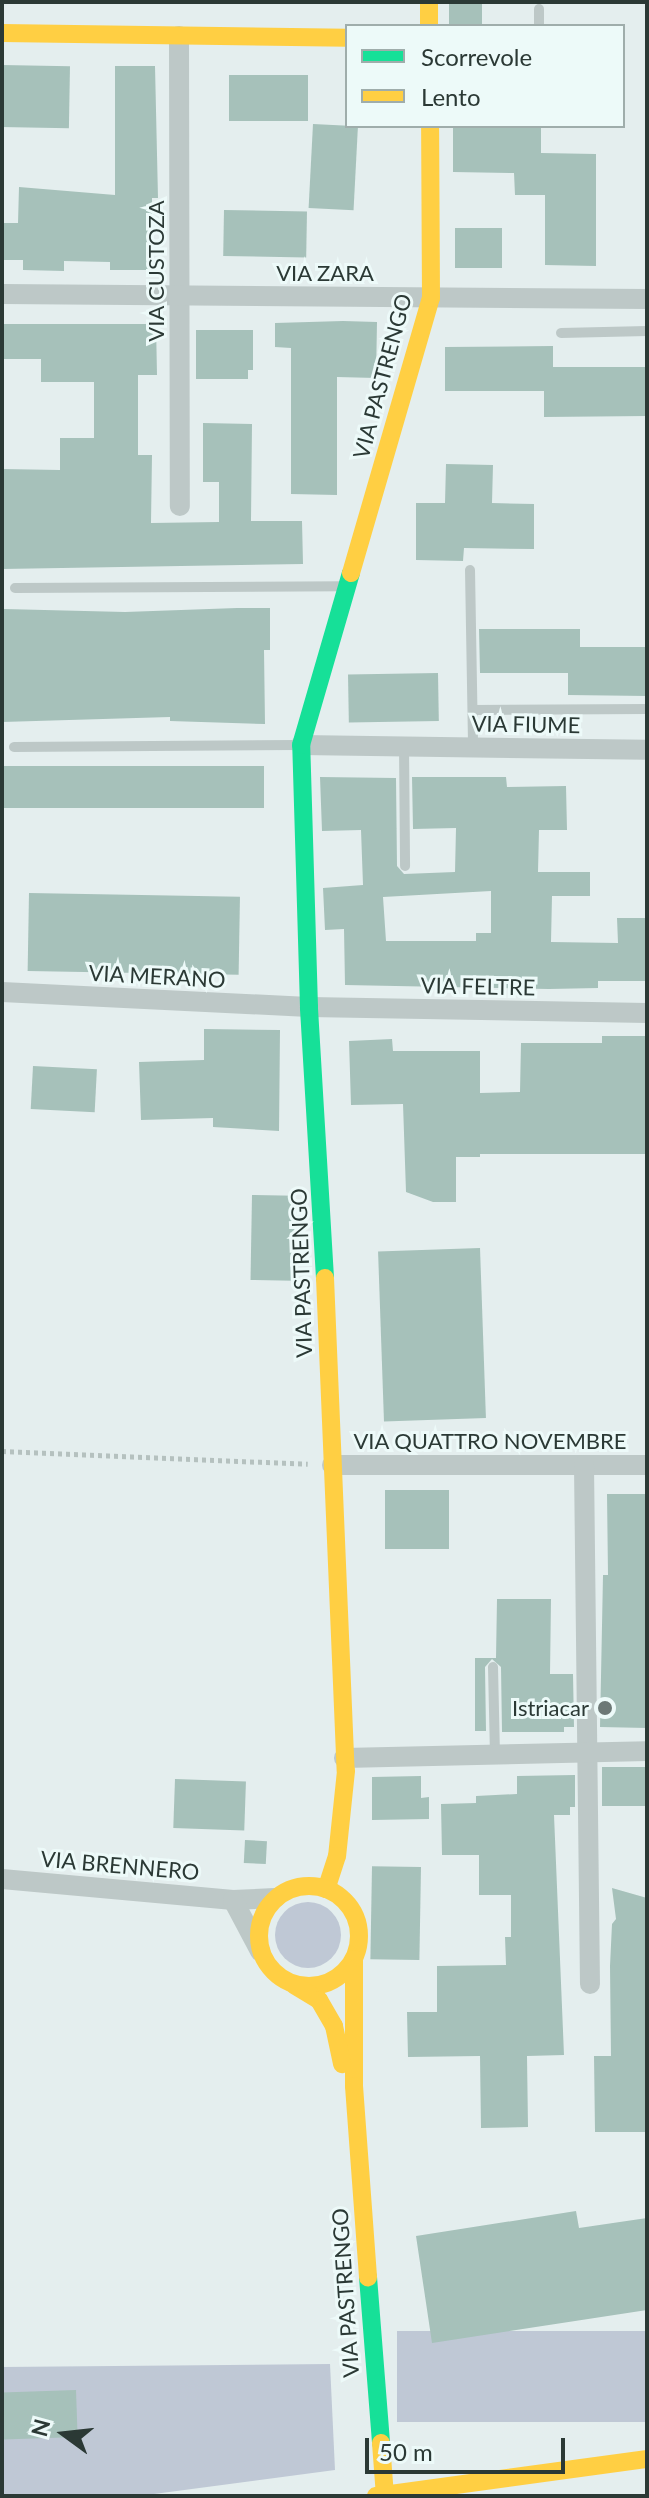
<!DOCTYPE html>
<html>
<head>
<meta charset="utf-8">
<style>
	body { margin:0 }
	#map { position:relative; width:649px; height:2498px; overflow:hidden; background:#e4eeee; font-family:Lato,sans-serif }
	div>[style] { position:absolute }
	.green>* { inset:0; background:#bfc8d5; transform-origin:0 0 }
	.round { border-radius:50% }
	.building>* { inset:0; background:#a6c1ba; transform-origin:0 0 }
	.path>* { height:5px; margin-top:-2.5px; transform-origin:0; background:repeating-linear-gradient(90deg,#b5c1bf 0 4px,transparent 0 8px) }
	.lane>* { height:10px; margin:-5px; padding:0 5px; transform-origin:5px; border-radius:5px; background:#bdc8c7 }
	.street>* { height:20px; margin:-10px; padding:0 10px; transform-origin:10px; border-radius:10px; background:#bdc8c7 }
	.fast>* { height:18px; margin:-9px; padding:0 9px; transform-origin:9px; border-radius:9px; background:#16e098 }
	.slow>* { height:18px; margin:-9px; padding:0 9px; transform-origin:9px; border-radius:9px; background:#ffcf43 }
	.slow>.ring { margin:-9px; padding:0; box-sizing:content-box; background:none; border:18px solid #ffcf43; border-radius:50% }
	.slow-bridge>* { height:18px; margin:-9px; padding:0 9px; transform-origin:9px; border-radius:9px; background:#ffcf43 }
	.dots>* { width:22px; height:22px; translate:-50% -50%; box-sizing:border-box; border:4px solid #edfaf9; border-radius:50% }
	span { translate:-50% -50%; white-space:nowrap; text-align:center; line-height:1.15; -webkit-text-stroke:6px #edfaf9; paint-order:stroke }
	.street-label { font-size:22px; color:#2b3935 }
	.poi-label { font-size:22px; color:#2b3935 }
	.right { translate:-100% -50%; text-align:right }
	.frame { position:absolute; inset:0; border:4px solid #2b3935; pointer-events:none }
	.legend { position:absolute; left:345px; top:24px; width:280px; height:104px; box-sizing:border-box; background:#edfaf9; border:2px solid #9fadab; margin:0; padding:10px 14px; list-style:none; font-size:24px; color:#2b3935 }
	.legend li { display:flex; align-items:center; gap:16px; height:40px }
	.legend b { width:40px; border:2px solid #9fadab }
	.north { position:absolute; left:24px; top:2394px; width:80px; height:80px; -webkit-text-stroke:6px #edfaf9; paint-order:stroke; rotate:285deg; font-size:22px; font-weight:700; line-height:32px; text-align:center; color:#2b3935 }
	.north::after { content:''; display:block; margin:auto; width:28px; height:36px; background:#2b3935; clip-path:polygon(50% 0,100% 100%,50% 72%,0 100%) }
	.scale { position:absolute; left:365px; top:2438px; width:200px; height:36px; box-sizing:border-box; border:4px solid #2b3935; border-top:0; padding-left:10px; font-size:24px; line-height:28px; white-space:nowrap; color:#2b3935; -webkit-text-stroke:6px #edfaf9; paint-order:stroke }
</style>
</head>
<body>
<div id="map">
	<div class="green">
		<i class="round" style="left:275px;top:1902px;width:66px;height:66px"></i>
		<i style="left:647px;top:2331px;width:91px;height:250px;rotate:90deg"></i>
		<i style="clip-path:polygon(330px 2364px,335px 2470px,139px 2496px,2px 2496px,2px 2367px)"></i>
	</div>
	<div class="building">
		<i style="left:449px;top:2px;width:33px;height:24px"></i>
		<i style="left:2px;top:65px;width:68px;height:62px;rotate:1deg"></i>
		<i style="clip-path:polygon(115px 66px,155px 66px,158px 198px,152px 198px,152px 270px,110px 270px,110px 262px,64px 261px,64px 271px,23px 270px,23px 260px,2px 260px,2px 223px,18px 223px,19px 187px,115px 195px)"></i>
		<i style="left:229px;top:75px;width:79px;height:46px"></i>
		<i style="left:313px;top:124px;width:45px;height:84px;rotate:3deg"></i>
		<i style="clip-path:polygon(453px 126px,541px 126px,541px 153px,596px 154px,596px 266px,545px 265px,545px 195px,515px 195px,514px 173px,453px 172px)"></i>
		<i style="left:224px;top:210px;width:83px;height:46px;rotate:1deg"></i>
		<i style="left:455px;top:228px;width:47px;height:40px"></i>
		<i style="clip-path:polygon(343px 321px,377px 322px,376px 378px,337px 377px,337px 495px,291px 494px,291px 348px,275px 347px,275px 323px)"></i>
		<i style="clip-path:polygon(2px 324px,156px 324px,157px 375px,138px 375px,138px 455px,152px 455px,151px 523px,219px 522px,219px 482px,203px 482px,203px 423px,252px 424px,251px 521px,302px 521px,303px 564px,2px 569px,2px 469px,60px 470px,60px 438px,94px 438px,94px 382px,41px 382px,41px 359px,2px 359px)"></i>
		<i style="clip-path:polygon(196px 330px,253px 330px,253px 370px,248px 370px,248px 379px,196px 379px)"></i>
		<i style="clip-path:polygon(553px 346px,553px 367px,647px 367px,647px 416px,544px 417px,544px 391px,445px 391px,445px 347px)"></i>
		<i style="clip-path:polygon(446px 464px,493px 465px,492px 503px,534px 504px,534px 549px,464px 548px,463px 561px,416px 560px,416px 503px,445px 503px)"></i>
		<i style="clip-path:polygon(237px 608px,270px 608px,270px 650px,264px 650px,265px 724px,170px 721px,170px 717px,2px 722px,4px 609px,125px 612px)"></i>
		<i style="clip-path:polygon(479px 629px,580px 629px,580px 647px,647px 647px,647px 696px,568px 695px,568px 673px,480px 673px)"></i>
		<i style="left:438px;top:673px;width:48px;height:90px;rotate:89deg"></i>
		<i style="left:264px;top:766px;width:42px;height:262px;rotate:90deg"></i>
		<i style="clip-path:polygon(evenodd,320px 777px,396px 778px,397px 866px,404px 874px,455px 872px,456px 828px,413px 829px,412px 777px,506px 777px,507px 787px,566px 786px,567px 830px,539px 830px,538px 872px,590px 872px,590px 896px,552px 896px,551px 942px,618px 943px,617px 918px,647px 918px,647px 981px,598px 981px,598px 988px,549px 989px,345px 985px,344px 929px,325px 930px,323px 888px,363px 885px,361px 830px,322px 831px,320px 777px,491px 891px,491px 933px,476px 933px,476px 941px,386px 941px,383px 897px,491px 891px)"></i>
		<i style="left:29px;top:893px;width:211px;height:78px;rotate:1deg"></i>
		<i style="clip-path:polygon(204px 1029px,280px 1030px,279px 1131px,213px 1127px,213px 1118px,141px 1120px,139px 1062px,204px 1060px)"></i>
		<i style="clip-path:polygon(602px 1036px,647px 1036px,647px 1154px,480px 1154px,480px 1157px,456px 1157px,456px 1202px,433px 1202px,406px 1192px,403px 1104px,351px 1105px,349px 1041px,392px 1039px,393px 1051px,480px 1051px,480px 1093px,520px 1092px,521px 1043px,602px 1043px)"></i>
		<i style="left:33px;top:1066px;width:64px;height:43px;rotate:3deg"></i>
		<i style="left:252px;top:1195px;width:43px;height:85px;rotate:1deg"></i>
		<i style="left:480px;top:1248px;width:170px;height:102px;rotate:88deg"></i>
		<i style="left:449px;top:1490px;width:59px;height:64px;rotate:90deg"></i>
		<i style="clip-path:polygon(607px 1494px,647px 1494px,647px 1728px,600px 1727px,603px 1575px,608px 1575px)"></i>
		<i style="clip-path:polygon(497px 1599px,551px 1599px,550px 1674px,573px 1674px,574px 1727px,564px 1727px,564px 1732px,502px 1732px,501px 1667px,492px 1659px,485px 1667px,486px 1731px,475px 1731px,475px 1658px,496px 1658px)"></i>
		<i style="left:647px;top:1767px;width:39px;height:45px;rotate:90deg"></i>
		<i style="clip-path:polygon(575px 1775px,575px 1807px,570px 1807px,570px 1815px,554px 1815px,564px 2055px,527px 2056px,528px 2127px,481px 2128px,480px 2056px,408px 2057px,407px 2012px,437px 2012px,437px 1966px,506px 1965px,505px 1937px,511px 1937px,511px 1895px,479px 1895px,479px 1855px,442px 1855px,441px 1804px,476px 1803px,476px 1796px,517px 1794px,517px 1776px)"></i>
		<i style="clip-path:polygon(421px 1776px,421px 1798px,429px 1797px,429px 1819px,372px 1820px,372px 1777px)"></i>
		<i style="left:175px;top:1779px;width:71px;height:49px;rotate:2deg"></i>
		<i style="left:245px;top:1840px;width:22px;height:23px;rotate:3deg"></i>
		<i style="left:421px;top:1867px;width:93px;height:49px;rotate:91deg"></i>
		<i style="clip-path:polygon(612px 1888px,647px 1898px,647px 2132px,595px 2132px,594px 2056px,611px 2056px,610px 1966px,612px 1924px,616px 1919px)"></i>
		<i style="clip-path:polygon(576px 2211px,579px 2228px,647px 2218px,647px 2310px,432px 2343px,416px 2236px)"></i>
		<i style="left:76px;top:2390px;width:47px;height:74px;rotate:88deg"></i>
	</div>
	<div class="path">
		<i style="left:2px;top:1451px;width:306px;rotate:2.4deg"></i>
	</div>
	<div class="lane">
		<i style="left:539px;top:26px;width:17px;rotate:-90deg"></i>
		<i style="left:561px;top:333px;width:86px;rotate:-1.3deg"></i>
		<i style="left:470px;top:570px;width:177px;rotate:89deg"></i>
		<i style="left:15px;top:588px;width:330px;rotate:-0.3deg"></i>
		<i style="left:473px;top:710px;width:174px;rotate:-0.3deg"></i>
		<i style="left:404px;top:745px;width:121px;rotate:89.5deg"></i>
		<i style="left:14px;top:747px;width:282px;rotate:-0.4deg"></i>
		<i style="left:493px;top:1667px;width:88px;rotate:88.7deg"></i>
	</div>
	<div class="street">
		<i style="left:179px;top:36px;width:470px;rotate:89.9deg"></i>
		<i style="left:2px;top:294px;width:645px;rotate:0.44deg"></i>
		<i style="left:301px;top:745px;width:346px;rotate:0.8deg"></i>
		<i style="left:2px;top:992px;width:307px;rotate:2.8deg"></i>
		<i style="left:309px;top:1007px;width:338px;rotate:1deg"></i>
		<i style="left:332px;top:1465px;width:315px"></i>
		<i style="left:584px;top:1465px;width:519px;rotate:89.34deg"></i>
		<i style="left:344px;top:1758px;width:303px;rotate:-1.3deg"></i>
		<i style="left:2px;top:1879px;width:232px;rotate:5.2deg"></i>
		<i style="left:233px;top:1900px;width:42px;rotate:-2.7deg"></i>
		<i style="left:233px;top:1900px;width:58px;rotate:62.1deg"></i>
	</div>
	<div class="fast">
		<i style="left:325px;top:1278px;width:271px;rotate:-93.4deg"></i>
		<i style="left:309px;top:1007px;width:262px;rotate:-91.7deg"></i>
		<i style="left:301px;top:745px;width:179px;rotate:-73.8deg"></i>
		<i style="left:368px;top:2277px;width:167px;rotate:85.5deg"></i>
	</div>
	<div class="slow">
		<i style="left:429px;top:2px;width:24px;rotate:90deg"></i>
		<i style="left:2px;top:33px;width:345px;rotate:0.8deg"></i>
		<i style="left:351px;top:573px;width:286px;rotate:-73.8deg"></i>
		<i style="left:431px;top:298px;width:172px;rotate:-90.3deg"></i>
		<i style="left:325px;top:1278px;width:493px;rotate:87.6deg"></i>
		<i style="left:346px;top:1771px;width:85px;rotate:96deg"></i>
		<i style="left:337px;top:1856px;width:35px;rotate:108deg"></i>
		<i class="ring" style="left:259px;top:1886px;width:82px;height:82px"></i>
		<i style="left:354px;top:1959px;width:127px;rotate:90deg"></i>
		<i style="left:354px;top:2086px;width:192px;rotate:85.8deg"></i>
		<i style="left:294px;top:1985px;width:29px;rotate:31deg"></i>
		<i style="left:319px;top:2000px;width:30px;rotate:60deg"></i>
		<i style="left:334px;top:2026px;width:39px;rotate:78deg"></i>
		<i style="left:376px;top:2496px;width:274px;rotate:-7.8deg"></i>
	</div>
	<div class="slow-bridge">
		<i style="left:381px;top:2443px;width:53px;rotate:85.7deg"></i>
	</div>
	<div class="dots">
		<i style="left:605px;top:1708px;background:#6c7876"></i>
	</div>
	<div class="street-label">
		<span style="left:156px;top:271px;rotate:-90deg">VIA CUSTOZA</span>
		<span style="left:325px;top:273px">VIA ZARA</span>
		<span style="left:382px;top:376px;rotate:-75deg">VIA PASTRENGO</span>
		<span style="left:526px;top:724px;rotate:1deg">VIA FIUME</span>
		<span style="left:157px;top:976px;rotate:3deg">VIA MERANO</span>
		<span style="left:478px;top:986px;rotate:1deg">VIA FELTRE</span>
		<span style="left:301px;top:1273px;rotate:-92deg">VIA PASTRENGO</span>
		<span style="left:490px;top:1441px">VIA QUATTRO NOVEMBRE</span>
		<span style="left:120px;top:1865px;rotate:5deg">VIA BRENNERO</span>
		<span style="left:345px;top:2293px;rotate:-94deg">VIA PASTRENGO</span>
	</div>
	<div class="poi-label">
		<span class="right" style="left:589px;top:1708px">Istriacar</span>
	</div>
	<div class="frame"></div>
	<ul class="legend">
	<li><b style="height:10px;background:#16e098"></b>Scorrevole</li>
	<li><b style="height:10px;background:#ffcf43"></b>Lento</li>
	</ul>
	<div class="north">N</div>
	<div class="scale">50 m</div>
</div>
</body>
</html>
